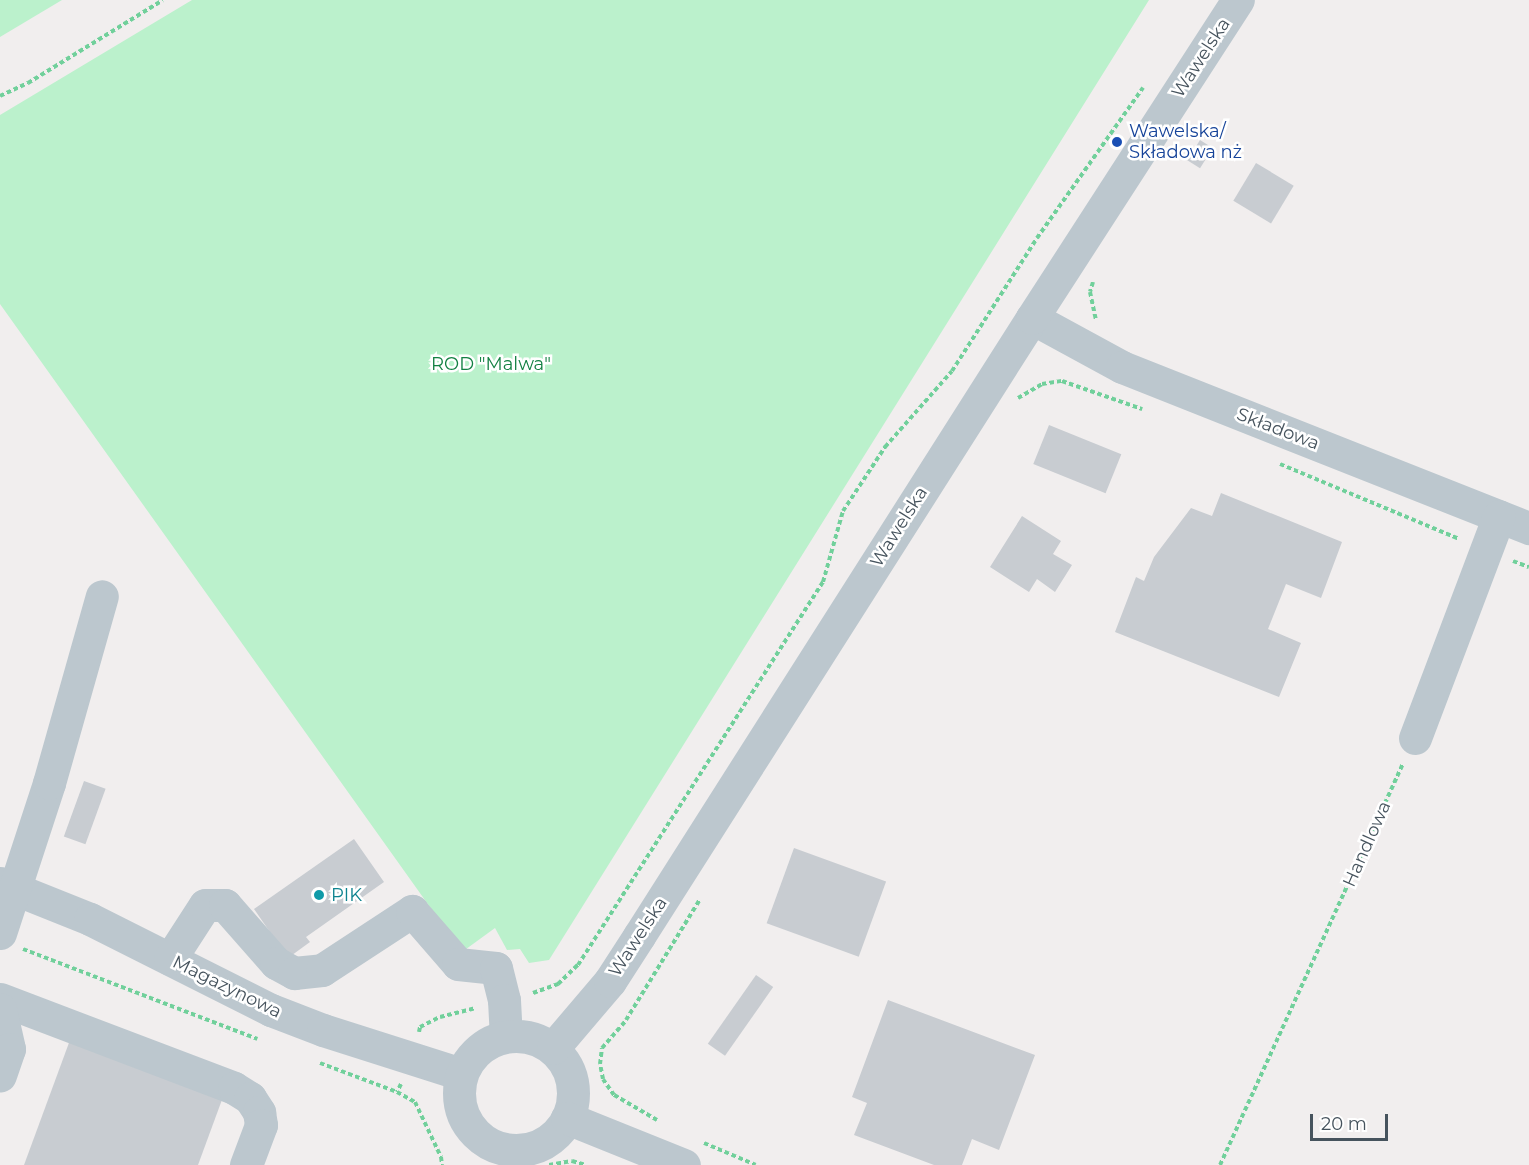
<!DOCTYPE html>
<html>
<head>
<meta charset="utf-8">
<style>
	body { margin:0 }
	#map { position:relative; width:1529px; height:1165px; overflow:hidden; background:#f1eeee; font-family:Montserrat,sans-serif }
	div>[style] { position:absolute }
	.green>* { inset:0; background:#bbf1cc }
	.building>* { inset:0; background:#c8ccd1; transform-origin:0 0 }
	.path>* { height:4px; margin-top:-2px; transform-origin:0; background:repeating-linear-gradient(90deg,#71d09b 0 4.5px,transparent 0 7.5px) }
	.minor>* { height:33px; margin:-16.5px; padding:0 16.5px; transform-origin:16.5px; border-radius:16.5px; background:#bcc7ce }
	.minor>.ring { margin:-16.5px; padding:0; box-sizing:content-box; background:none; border:33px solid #bcc7ce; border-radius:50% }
	.dots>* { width:16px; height:16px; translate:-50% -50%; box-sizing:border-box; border:3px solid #fff; border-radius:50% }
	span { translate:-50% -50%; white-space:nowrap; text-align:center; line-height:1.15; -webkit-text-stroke:5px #fff; paint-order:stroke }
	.street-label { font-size:18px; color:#46535d }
	.transit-label { font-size:18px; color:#164399 }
	.left { translate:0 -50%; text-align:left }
	.park-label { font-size:18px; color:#138143 }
	.culture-label { font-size:18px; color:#0d838f }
	.scale { position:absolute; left:1310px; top:1114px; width:78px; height:27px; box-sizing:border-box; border:3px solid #46535d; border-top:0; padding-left:8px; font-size:18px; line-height:21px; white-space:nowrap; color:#46535d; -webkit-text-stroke:4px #fff; paint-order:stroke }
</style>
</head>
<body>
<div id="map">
	<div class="green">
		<i style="clip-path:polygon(0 0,62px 0,0 37px)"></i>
		<i style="clip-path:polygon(192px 0,1149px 0,549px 960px,529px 963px,520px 949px,507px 950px,495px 928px,462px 952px,0 304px,0 115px)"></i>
	</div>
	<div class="building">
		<i style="left:1200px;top:140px;width:15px;height:24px;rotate:32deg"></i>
		<i style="left:1256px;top:163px;width:44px;height:44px;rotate:31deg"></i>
		<i style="left:1049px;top:425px;width:78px;height:42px;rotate:22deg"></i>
		<i style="clip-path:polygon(1221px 493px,1342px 542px,1321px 598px,1286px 584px,1268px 629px,1301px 643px,1279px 697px,1115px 632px,1136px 577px,1144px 581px,1154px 557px,1191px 508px,1212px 516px)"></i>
		<i style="clip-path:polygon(1022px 516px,1061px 541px,1053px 554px,1072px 565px,1055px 592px,1037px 579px,1029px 592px,990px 567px)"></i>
		<i style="left:84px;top:781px;width:23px;height:59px;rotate:20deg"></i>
		<i style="clip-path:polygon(354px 839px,384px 882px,306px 937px,310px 942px,288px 958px,254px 909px)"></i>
		<i style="left:794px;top:848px;width:98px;height:80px;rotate:20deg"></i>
		<i style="left:756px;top:975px;width:21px;height:84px;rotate:35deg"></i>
		<i style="clip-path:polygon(888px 1000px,1035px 1055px,999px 1150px,972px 1139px,962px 1165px,934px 1165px,854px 1135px,867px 1103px,852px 1097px)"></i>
		<i style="clip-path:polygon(70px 1040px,223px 1097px,198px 1165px,24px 1165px)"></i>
	</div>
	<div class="path">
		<i style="left:0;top:96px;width:31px;rotate:-25deg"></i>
		<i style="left:28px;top:83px;width:158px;rotate:-31.6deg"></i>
		<i style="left:1093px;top:282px;width:10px;rotate:107deg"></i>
		<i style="left:1090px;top:292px;width:29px;rotate:78deg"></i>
		<i style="left:1018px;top:398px;width:28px;rotate:-30deg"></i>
		<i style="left:1042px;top:384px;width:20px;rotate:-9deg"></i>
		<i style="left:1062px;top:381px;width:85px;rotate:19.3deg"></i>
		<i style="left:1280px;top:464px;width:194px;rotate:22.7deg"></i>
		<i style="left:1513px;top:561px;width:17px;rotate:21deg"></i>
		<i style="left:23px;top:949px;width:251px;rotate:21deg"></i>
		<i style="left:533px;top:993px;width:27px;rotate:-20deg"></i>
		<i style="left:558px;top:984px;width:28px;rotate:-44deg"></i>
		<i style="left:578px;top:965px;width:455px;rotate:-57.4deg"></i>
		<i style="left:823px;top:582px;width:74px;rotate:-74.3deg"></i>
		<i style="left:843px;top:511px;width:77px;rotate:-56.7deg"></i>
		<i style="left:885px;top:447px;width:101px;rotate:-48.6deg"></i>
		<i style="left:952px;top:371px;width:158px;rotate:-57.4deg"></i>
		<i style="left:1037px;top:238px;width:184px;rotate:-54.8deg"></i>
		<i style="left:419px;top:1032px;width:5px;rotate:-79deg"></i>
		<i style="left:420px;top:1027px;width:22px;rotate:-27deg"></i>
		<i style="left:440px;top:1017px;width:37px;rotate:-14deg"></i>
		<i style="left:320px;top:1063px;width:82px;rotate:20.6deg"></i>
		<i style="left:401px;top:1084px;width:9px;rotate:117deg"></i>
		<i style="left:397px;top:1092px;width:21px;rotate:29deg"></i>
		<i style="left:415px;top:1102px;width:61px;rotate:64.7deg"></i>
		<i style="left:441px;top:1157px;width:8px;rotate:83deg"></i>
		<i style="left:657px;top:1120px;width:50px;rotate:-149.8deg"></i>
		<i style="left:614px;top:1095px;width:19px;rotate:-125deg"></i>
		<i style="left:603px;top:1079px;width:15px;rotate:-101deg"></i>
		<i style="left:600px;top:1064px;width:16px;rotate:-83deg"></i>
		<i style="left:602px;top:1048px;width:37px;rotate:-49deg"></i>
		<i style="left:626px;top:1020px;width:140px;rotate:-58.5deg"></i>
		<i style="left:704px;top:1143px;width:56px;rotate:22.9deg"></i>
		<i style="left:549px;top:1165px;width:23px;rotate:-10deg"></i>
		<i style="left:572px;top:1161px;width:15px;rotate:16deg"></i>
		<i style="left:1220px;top:1165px;width:442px;rotate:-65.5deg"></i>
	</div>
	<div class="minor">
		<i style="left:1032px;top:318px;width:102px;rotate:28.6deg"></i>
		<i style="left:1122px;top:367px;width:438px;rotate:21.6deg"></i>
		<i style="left:1415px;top:738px;width:237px;rotate:-69.3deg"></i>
		<i style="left:0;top:883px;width:97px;rotate:21.8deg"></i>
		<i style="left:90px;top:919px;width:203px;rotate:26.7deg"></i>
		<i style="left:271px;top:1010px;width:56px;rotate:21deg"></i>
		<i style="left:323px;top:1030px;width:145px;rotate:17.7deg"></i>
		<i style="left:0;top:933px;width:158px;rotate:-71.9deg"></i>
		<i style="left:49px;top:783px;width:194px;rotate:-74.2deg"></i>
		<i style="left:170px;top:959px;width:64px;rotate:-57.1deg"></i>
		<i style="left:205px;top:905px;width:20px"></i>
		<i style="left:225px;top:905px;width:77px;rotate:48.7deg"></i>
		<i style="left:276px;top:963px;width:21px;rotate:29deg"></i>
		<i style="left:294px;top:973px;width:28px;rotate:-6deg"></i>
		<i style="left:322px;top:970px;width:108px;rotate:-33.2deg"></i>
		<i style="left:412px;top:911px;width:70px;rotate:49deg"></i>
		<i style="left:458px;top:964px;width:38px;rotate:6deg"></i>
		<i style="left:496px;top:968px;width:33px;rotate:76deg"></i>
		<i style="left:504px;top:1000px;width:36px;rotate:87deg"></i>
		<i style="left:0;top:999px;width:250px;rotate:20.8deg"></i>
		<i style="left:234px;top:1088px;width:19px;rotate:32deg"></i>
		<i style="left:250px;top:1098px;width:17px;rotate:57deg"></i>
		<i style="left:259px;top:1112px;width:13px;rotate:81deg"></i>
		<i style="left:261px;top:1125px;width:43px;rotate:110.6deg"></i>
		<i style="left:0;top:1009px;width:41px;rotate:77.3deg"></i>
		<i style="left:9px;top:1049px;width:28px;rotate:109deg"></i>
		<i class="ring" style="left:459px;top:1036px;width:81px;height:81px"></i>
		<i style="left:553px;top:1048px;width:88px;rotate:-49.6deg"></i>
		<i style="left:610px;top:981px;width:54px;rotate:-57.2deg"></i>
		<i style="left:639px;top:936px;width:732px;rotate:-57.55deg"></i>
		<i style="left:1032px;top:318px;width:379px;rotate:-57.1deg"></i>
		<i style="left:567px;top:1118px;width:126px;rotate:21.9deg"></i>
	</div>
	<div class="dots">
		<i style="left:1117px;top:142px;background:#1a4fb4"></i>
		<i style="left:319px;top:895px;background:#0f9aa8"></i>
	</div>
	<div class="street-label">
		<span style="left:1201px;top:58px;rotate:-57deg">Wawelska</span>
		<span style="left:1278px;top:429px;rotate:21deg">Składowa</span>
		<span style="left:899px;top:527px;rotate:-58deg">Wawelska</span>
		<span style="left:1367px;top:844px;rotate:-66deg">Handlowa</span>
		<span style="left:638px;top:937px;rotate:-57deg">Wawelska</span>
		<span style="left:227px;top:987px;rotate:26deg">Magazynowa</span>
	</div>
	<div class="transit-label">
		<span class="left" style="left:1129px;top:142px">Wawelska/<br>Składowa nż</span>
	</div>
	<div class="park-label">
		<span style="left:491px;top:364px">ROD "Malwa"</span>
	</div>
	<div class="culture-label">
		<span class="left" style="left:331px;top:895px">PIK</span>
	</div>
	<div class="scale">20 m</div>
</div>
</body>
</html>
